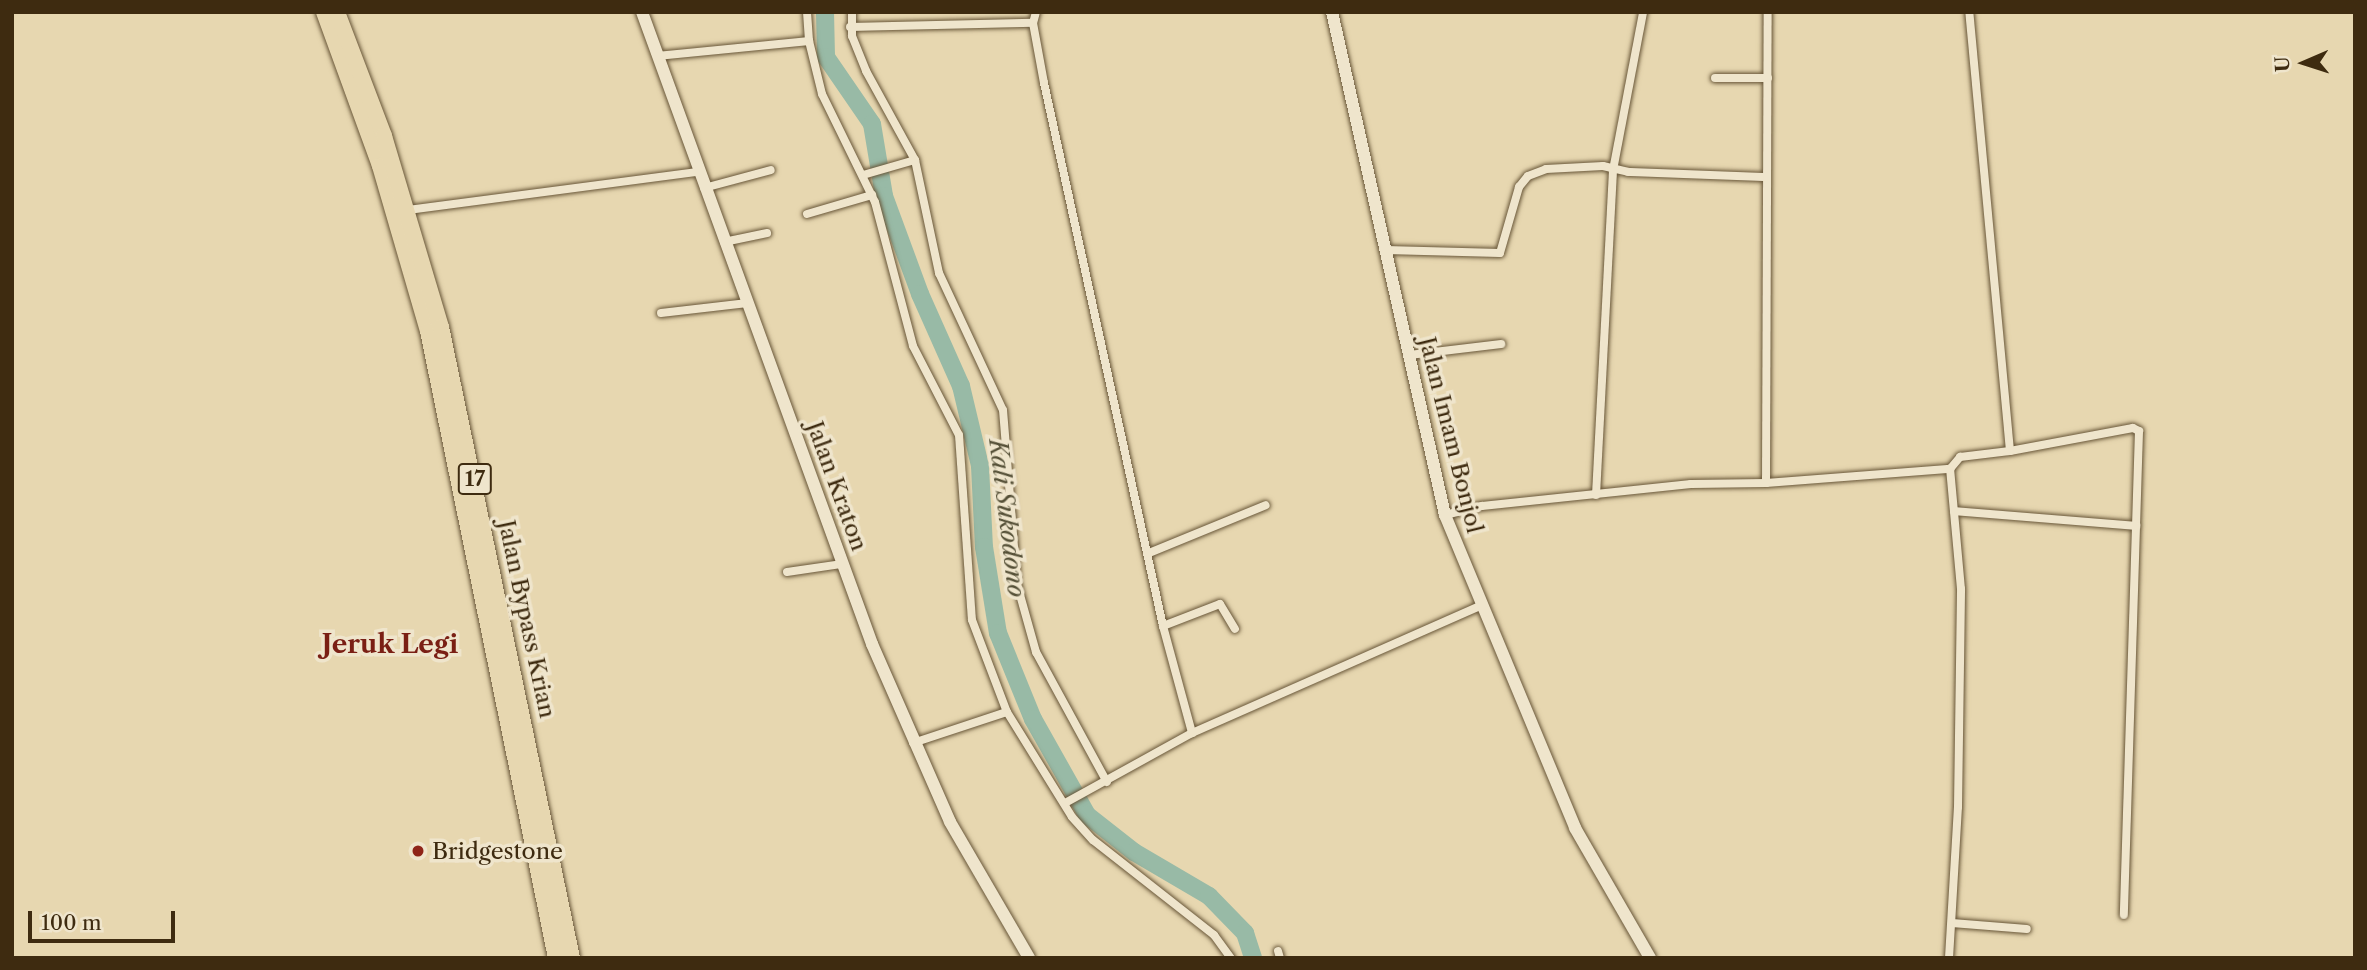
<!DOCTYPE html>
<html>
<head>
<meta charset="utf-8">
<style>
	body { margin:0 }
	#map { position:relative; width:2367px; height:970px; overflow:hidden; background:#e7d7b0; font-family:"Libre Caslon Text",serif }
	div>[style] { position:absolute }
	.river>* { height:18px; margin:-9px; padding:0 9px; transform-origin:9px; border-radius:9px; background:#98baa6 }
	.roads { filter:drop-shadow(0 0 2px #685638) drop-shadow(0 0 2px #685638) }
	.street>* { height:8px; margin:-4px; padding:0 4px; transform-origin:4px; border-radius:4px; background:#efe5cc }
	.secondary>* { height:12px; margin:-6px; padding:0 6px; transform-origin:6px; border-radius:6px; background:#efe5cc }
	.highway>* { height:16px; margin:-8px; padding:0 8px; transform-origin:8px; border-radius:8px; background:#e7d7b0 }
	.dots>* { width:19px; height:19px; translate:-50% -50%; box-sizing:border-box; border:4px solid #efe5cc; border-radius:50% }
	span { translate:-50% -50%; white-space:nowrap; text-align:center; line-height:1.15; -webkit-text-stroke:7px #efe5cc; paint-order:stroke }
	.shield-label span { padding:2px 5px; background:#efe5cc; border:2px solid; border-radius:5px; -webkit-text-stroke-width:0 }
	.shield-label { font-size:21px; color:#3e2b10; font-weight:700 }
	.street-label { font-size:23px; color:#3e2b10 }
	.poi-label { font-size:23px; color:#3e2b10 }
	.left { translate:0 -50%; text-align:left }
	.water-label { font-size:24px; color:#544f36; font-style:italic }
	.quarter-label { font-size:26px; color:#7a1f14; font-weight:700 }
	.frame { position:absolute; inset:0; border:14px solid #3e2b10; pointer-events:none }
	.north { position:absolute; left:2269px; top:28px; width:70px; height:70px; -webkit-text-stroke:5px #efe5cc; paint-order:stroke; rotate:267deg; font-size:19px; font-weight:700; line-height:28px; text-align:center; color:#3e2b10 }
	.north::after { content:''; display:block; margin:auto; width:24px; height:32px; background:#3e2b10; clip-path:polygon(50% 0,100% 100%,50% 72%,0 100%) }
	.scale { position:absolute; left:28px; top:911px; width:147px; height:32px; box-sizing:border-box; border:4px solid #3e2b10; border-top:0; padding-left:9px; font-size:21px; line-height:24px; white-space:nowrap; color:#3e2b10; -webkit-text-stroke:5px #efe5cc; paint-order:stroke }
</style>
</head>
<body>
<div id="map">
	<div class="river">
		<i style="left:825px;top:12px;width:45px;rotate:88.7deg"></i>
		<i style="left:826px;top:57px;width:81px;rotate:55.5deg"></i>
		<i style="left:872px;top:124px;width:73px;rotate:80.5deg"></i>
		<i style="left:884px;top:196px;width:104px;rotate:69.8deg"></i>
		<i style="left:920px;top:294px;width:101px;rotate:66deg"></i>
		<i style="left:961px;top:386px;width:82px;rotate:76.6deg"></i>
		<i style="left:980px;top:466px;width:81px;rotate:87.2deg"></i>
		<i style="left:984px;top:547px;width:87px;rotate:80.8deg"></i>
		<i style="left:998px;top:633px;width:93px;rotate:67.9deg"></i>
		<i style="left:1033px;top:719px;width:110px;rotate:60.6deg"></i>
		<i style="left:1087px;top:815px;width:60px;rotate:38.2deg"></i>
		<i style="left:1134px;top:852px;width:87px;rotate:30.4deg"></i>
		<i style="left:1209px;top:896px;width:52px;rotate:45.8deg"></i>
		<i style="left:1245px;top:933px;width:26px;rotate:72deg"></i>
	</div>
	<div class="roads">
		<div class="street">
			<i style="left:807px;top:12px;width:29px;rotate:86deg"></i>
			<i style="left:809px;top:41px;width:55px;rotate:76.2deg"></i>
			<i style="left:822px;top:94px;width:120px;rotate:63.9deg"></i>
			<i style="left:875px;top:202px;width:149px;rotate:75.2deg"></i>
			<i style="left:913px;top:346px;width:100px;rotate:62.7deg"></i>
			<i style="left:959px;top:435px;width:185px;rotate:86deg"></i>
			<i style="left:972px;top:620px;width:98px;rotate:69.2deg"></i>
			<i style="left:1007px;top:712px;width:123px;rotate:58.2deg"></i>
			<i style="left:1072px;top:817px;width:31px;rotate:48deg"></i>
			<i style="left:1093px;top:840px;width:154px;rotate:38.1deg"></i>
			<i style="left:1214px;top:935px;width:29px;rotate:54deg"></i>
			<i style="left:852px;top:12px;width:24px;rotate:90deg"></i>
			<i style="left:852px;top:36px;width:38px;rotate:68deg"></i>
			<i style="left:866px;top:71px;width:102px;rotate:61.2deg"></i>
			<i style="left:915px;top:160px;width:116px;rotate:78deg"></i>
			<i style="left:939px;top:273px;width:151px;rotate:65deg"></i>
			<i style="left:1003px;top:410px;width:175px;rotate:85.4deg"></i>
			<i style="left:1017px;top:584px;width:71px;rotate:74.4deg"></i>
			<i style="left:1036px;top:652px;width:148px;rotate:61.4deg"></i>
			<i style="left:1036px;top:12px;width:11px;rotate:105deg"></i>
			<i style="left:1033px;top:23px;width:61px;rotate:79.6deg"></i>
			<i style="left:1044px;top:83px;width:556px;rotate:77.64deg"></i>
			<i style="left:1163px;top:626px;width:111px;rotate:74.8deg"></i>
			<i style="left:850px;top:27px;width:183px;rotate:-1.3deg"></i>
			<i style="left:657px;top:56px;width:153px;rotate:-5.6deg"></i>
			<i style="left:1715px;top:78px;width:53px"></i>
			<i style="left:863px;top:175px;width:54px;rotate:-16.1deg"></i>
			<i style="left:704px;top:188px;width:69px;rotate:-15deg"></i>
			<i style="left:408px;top:210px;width:292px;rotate:-7.5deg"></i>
			<i style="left:807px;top:214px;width:68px;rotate:-16.3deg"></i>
			<i style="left:724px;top:242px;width:44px;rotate:-11.8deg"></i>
			<i style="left:1386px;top:250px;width:114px;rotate:1.5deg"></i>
			<i style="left:1500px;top:253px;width:69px;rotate:-73.9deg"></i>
			<i style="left:1519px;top:187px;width:14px;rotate:-51deg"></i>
			<i style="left:1528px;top:176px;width:19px;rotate:-21deg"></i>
			<i style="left:1546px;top:169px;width:57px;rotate:-3deg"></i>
			<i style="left:1603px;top:166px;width:26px;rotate:13deg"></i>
			<i style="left:1628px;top:172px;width:138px;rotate:2.1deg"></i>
			<i style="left:661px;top:313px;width:87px;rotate:-6.6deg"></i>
			<i style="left:1409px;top:355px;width:93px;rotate:-6.8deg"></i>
			<i style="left:2010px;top:451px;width:125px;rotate:-10.6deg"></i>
			<i style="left:2133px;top:428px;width:7px;rotate:27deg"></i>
			<i style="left:2139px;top:431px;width:484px;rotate:91.8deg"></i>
			<i style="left:1766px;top:483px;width:471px;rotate:-89.8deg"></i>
			<i style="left:1596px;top:495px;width:325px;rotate:-87deg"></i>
			<i style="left:1613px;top:170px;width:161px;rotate:-79.2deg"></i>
			<i style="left:1954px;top:511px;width:183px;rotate:4.7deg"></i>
			<i style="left:1445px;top:515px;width:38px;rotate:-14deg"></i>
			<i style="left:1482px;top:506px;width:210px;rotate:-6deg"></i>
			<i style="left:1691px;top:484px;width:75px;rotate:-0.8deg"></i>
			<i style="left:1766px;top:483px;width:185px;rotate:-4.4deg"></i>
			<i style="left:1950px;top:469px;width:16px;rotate:-50deg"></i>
			<i style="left:1960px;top:457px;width:50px;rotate:-6.8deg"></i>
			<i style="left:2010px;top:451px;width:441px;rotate:-95.3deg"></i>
			<i style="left:1149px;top:553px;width:126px;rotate:-22.3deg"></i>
			<i style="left:787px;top:572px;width:56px;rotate:-8.3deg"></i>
			<i style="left:1163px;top:626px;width:61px;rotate:-21.1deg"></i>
			<i style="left:1220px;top:604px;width:29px;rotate:59deg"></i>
			<i style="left:913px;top:743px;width:99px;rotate:-18.3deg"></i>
			<i style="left:1065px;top:803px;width:145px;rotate:-28.9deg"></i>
			<i style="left:1192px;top:733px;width:315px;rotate:-23.8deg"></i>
			<i style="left:1952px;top:923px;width:75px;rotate:4.6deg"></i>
			<i style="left:1278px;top:951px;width:7px;rotate:74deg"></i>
			<i style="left:1949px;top:958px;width:151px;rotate:-86.6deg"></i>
			<i style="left:1958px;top:807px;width:218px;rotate:-89.2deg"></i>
			<i style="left:1961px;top:589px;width:121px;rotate:-95.2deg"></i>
		</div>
		<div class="secondary">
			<i style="left:642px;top:12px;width:673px;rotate:70deg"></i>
			<i style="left:872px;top:644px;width:194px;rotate:66.3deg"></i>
			<i style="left:950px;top:822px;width:157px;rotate:59.8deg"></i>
			<i style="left:1332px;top:12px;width:516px;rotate:77.34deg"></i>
			<i style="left:1445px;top:515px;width:339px;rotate:67.4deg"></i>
			<i style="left:1575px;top:828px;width:150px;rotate:60deg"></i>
		</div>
		<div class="highway">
			<i style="left:324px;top:12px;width:164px;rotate:70deg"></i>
			<i style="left:380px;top:166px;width:172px;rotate:73.8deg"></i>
			<i style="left:428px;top:331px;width:640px;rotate:78.46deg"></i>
			<i style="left:337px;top:12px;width:133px;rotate:69.2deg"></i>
			<i style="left:384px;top:136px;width:199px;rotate:73.4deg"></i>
			<i style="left:441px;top:327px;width:644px;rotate:78.27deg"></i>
		</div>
	</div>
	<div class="dots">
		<i style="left:418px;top:851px;background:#8f2418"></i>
	</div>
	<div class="shield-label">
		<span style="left:475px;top:479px">17</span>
	</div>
	<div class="street-label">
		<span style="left:1451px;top:435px;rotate:76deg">Jalan Imam Bonjol</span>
		<span style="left:837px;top:486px;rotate:70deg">Jalan Kraton</span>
		<span style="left:527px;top:619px;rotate:78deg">Jalan Bypass Krian</span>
	</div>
	<div class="poi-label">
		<span class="left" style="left:432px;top:851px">Bridgestone</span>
	</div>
	<div class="water-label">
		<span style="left:1007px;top:518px;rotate:83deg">Kali Sukodono</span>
	</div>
	<div class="quarter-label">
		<span style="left:390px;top:645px">Jeruk Legi</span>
	</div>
	<div class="frame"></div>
	<div class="north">U</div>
	<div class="scale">100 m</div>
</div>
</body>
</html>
